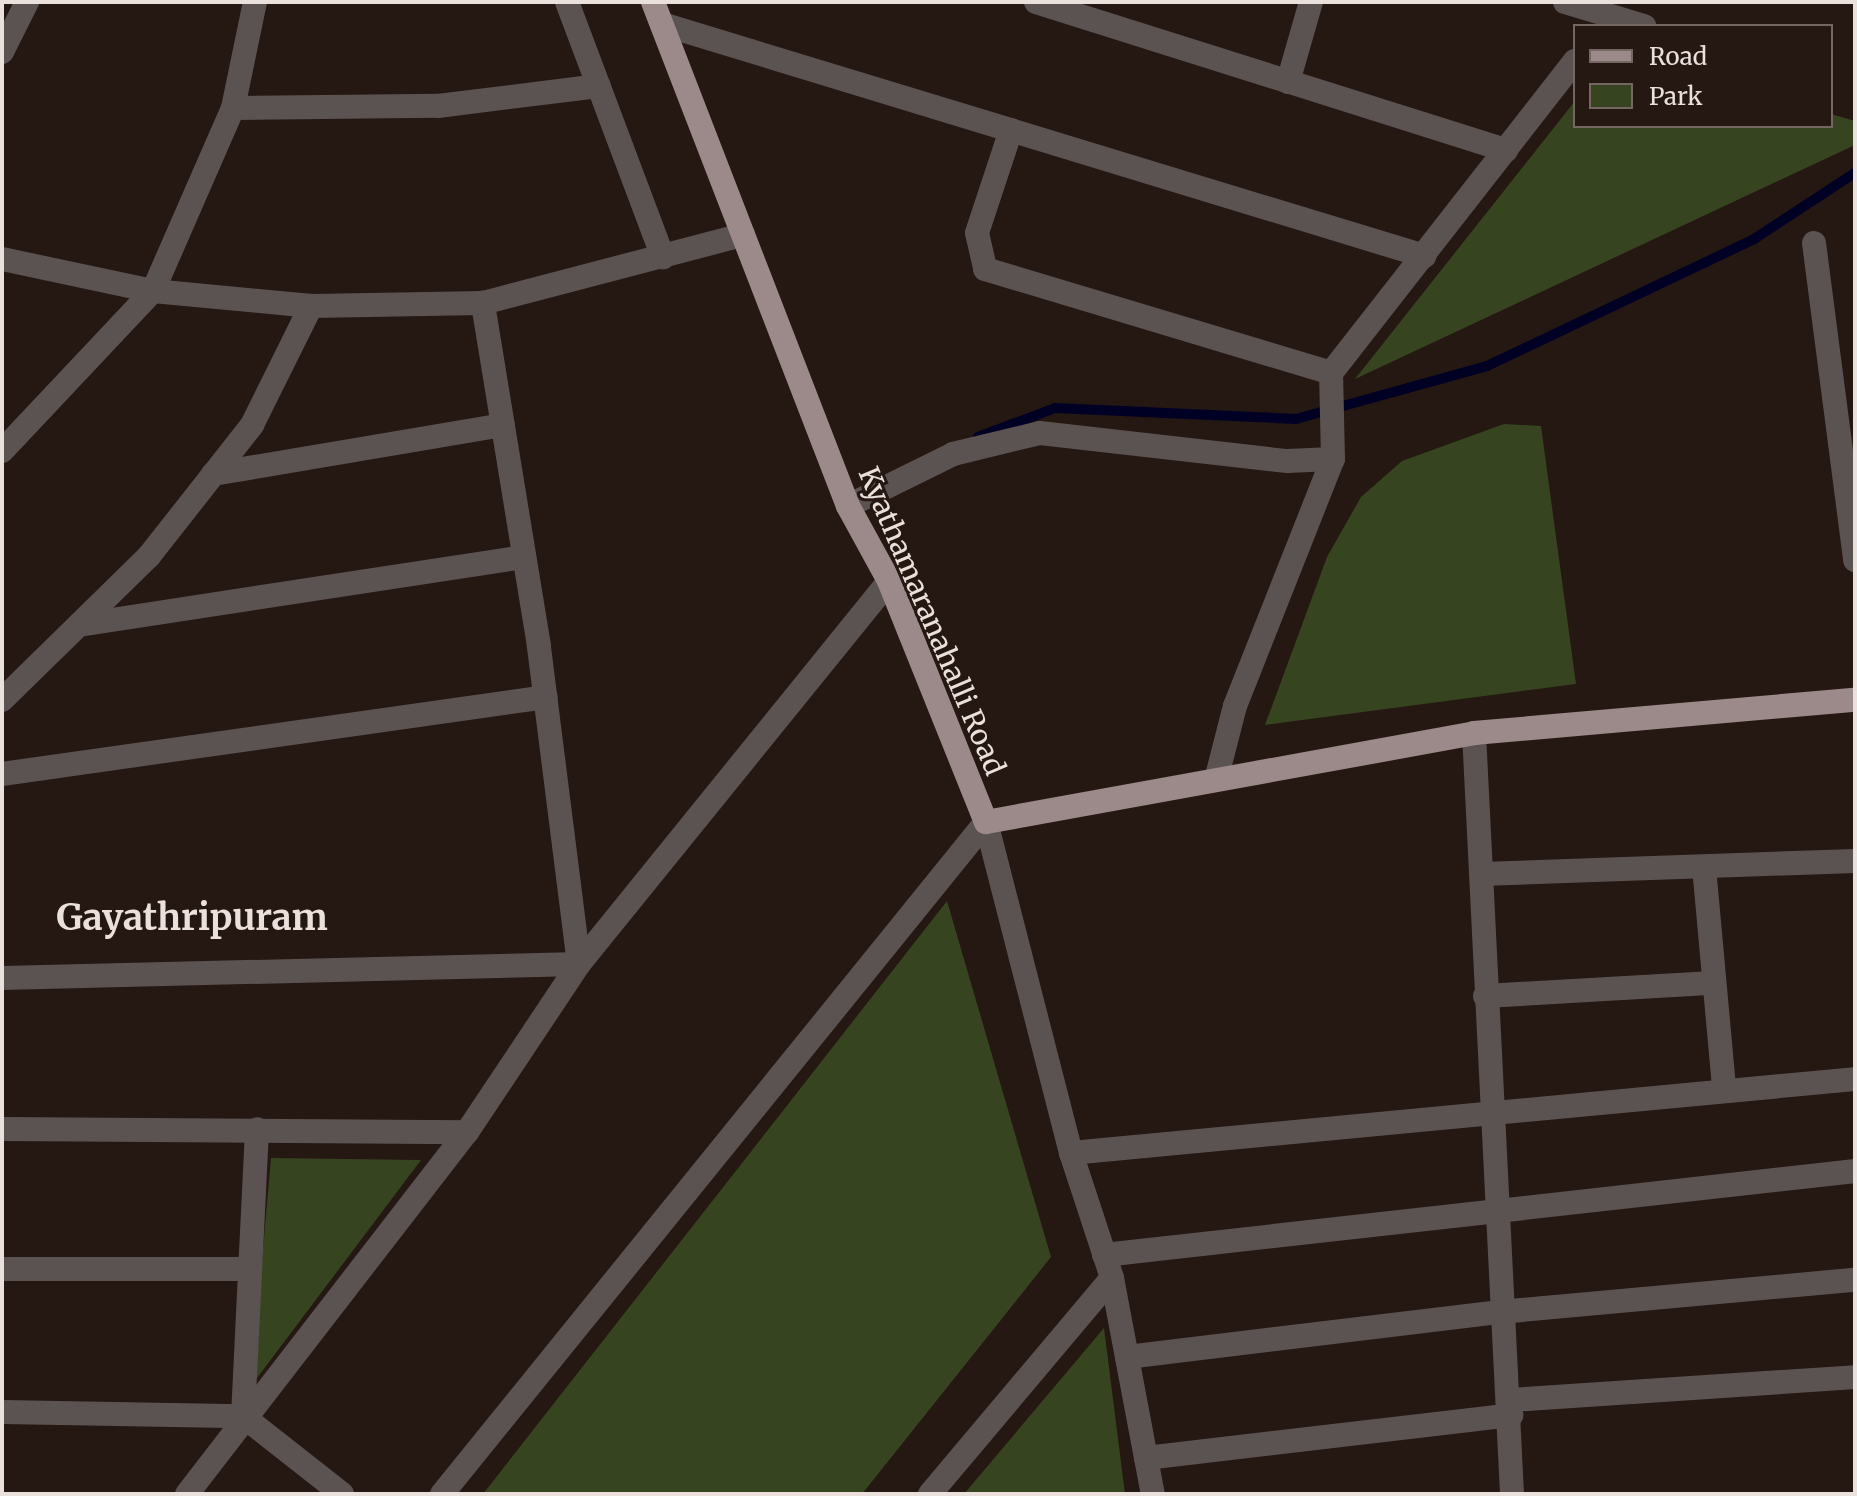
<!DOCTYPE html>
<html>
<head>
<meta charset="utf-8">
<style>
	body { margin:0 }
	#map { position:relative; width:1857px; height:1496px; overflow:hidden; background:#251711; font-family:Merriweather,serif }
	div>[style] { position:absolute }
	.green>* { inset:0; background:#364520 }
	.stream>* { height:10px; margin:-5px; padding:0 5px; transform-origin:5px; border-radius:5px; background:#000025 }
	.minor>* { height:24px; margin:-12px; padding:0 12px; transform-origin:12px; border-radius:12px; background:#5b5252 }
	.major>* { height:24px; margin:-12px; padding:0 12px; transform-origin:12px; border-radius:12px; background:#9c8a8a }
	span { translate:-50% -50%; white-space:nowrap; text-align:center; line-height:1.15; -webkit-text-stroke:6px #251711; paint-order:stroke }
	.street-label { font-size:28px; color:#eae0dc }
	.district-label { font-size:36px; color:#eae0dc; font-weight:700 }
	.frame { position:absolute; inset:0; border:4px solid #eae0dc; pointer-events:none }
	.legend { position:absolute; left:1573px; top:24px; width:260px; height:104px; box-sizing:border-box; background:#251711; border:2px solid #746762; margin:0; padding:10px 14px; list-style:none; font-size:24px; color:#eae0dc }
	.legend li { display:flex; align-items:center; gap:16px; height:40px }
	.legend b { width:40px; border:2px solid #746762 }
</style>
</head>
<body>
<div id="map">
	<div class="green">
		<i style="clip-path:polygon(1575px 101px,1575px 126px,1831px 126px,1831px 114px,1855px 121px,1855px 145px,1355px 379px)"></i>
		<i style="clip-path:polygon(1504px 424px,1541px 426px,1576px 684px,1265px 725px,1327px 557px,1361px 497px,1402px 461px)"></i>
		<i style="clip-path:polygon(947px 901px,1051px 1257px,862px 1494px,483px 1494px)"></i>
		<i style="clip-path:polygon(271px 1158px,421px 1160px,251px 1386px)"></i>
		<i style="clip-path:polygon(1104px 1328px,1125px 1494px,964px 1494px)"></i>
	</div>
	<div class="stream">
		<i style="left:978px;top:437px;width:82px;rotate:-20.6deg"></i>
		<i style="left:1055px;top:408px;width:241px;rotate:2.6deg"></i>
		<i style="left:1296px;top:419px;width:198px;rotate:-15.5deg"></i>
		<i style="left:1487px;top:366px;width:296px;rotate:-25.4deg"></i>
		<i style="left:1754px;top:239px;width:121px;rotate:-33.2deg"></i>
	</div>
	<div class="minor">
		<i style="left:567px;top:2px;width:273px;rotate:69.4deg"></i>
		<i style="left:1036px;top:2px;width:493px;rotate:17.5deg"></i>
		<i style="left:1565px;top:2px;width:83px;rotate:16.9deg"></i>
		<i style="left:662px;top:24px;width:797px;rotate:16.93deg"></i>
		<i style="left:2px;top:52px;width:56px;rotate:-63.4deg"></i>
		<i style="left:1288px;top:82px;width:83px;rotate:-74deg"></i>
		<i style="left:233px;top:108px;width:205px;rotate:-0.6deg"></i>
		<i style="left:438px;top:106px;width:162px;rotate:-7.1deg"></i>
		<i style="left:1011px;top:130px;width:108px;rotate:108.3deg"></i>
		<i style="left:977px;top:233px;width:37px;rotate:77deg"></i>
		<i style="left:985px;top:269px;width:361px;rotate:16.7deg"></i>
		<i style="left:1814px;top:243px;width:320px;rotate:82.6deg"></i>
		<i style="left:2px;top:259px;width:154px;rotate:12deg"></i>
		<i style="left:153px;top:291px;width:159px;rotate:5.4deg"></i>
		<i style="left:311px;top:306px;width:172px;rotate:-1deg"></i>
		<i style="left:483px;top:303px;width:269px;rotate:-14.7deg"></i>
		<i style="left:2px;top:451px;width:220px;rotate:-46.7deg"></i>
		<i style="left:153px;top:291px;width:200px;rotate:-66.4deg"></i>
		<i style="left:233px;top:108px;width:108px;rotate:-78.3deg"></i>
		<i style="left:213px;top:474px;width:294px;rotate:-9.6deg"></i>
		<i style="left:848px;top:506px;width:117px;rotate:-26.3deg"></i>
		<i style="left:953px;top:454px;width:89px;rotate:-13.6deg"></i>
		<i style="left:1040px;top:433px;width:249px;rotate:6.5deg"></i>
		<i style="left:1287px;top:461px;width:46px;rotate:-2.5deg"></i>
		<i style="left:79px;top:625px;width:449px;rotate:-8.7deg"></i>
		<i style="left:2px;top:700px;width:206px;rotate:-44.4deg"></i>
		<i style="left:149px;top:556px;width:167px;rotate:-51.8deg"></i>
		<i style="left:252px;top:425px;width:133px;rotate:-63.6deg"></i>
		<i style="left:1474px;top:733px;width:762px;rotate:87.14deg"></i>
		<i style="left:2px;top:774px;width:549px;rotate:-8.06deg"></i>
		<i style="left:1217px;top:776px;width:72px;rotate:-75.6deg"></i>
		<i style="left:1235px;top:706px;width:266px;rotate:-68.4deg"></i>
		<i style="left:1333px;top:459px;width:86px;rotate:-91.3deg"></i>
		<i style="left:1331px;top:373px;width:396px;rotate:-52deg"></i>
		<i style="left:986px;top:822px;width:342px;rotate:75.6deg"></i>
		<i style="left:1071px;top:1153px;width:132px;rotate:71.8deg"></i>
		<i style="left:1112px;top:1278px;width:220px;rotate:79.3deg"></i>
		<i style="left:1704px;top:867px;width:221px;rotate:84.8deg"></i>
		<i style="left:1481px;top:874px;width:374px;rotate:-2deg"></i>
		<i style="left:2px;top:978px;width:577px;rotate:-1.39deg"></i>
		<i style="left:579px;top:964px;width:321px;rotate:-97.2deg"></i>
		<i style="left:539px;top:646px;width:348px;rotate:-99.3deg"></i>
		<i style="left:1485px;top:996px;width:228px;rotate:-3.3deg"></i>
		<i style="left:2px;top:1129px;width:465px;rotate:0.4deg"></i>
		<i style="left:1071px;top:1153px;width:787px;rotate:-5.39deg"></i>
		<i style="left:1104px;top:1255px;width:756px;rotate:-6.38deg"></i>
		<i style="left:2px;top:1269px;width:245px"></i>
		<i style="left:1127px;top:1357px;width:376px;rotate:-6.9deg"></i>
		<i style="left:1500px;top:1312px;width:356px;rotate:-5.2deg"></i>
		<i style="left:1511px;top:1400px;width:345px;rotate:-3.8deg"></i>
		<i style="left:2px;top:1412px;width:241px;rotate:1deg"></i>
		<i style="left:243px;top:1416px;width:126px;rotate:38.2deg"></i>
		<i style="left:243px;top:1416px;width:287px;rotate:-87.2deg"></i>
		<i style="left:1146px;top:1458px;width:368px;rotate:-6.7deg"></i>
		<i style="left:187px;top:1494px;width:458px;rotate:-52.3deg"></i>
		<i style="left:467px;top:1132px;width:202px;rotate:-56.3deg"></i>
		<i style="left:579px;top:964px;width:493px;rotate:-51deg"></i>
		<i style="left:442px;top:1494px;width:865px;rotate:-51.01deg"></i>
		<i style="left:930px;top:1494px;width:282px;rotate:-49.9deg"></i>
	</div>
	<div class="major">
		<i style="left:653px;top:2px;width:540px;rotate:68.85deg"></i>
		<i style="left:848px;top:506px;width:85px;rotate:61.3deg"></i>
		<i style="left:889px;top:581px;width:260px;rotate:68.1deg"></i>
		<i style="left:986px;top:822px;width:496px;rotate:-10.3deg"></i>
		<i style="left:1474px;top:733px;width:382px;rotate:-5deg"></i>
	</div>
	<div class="street-label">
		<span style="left:932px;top:621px;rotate:67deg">Kyathamaranahalli Road</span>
	</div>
	<div class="district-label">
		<span style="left:192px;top:918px">Gayathripuram</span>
	</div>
	<div class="frame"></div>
	<ul class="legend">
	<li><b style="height:10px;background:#9c8a8a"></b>Road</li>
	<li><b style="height:22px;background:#364520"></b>Park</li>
	</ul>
</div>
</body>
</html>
